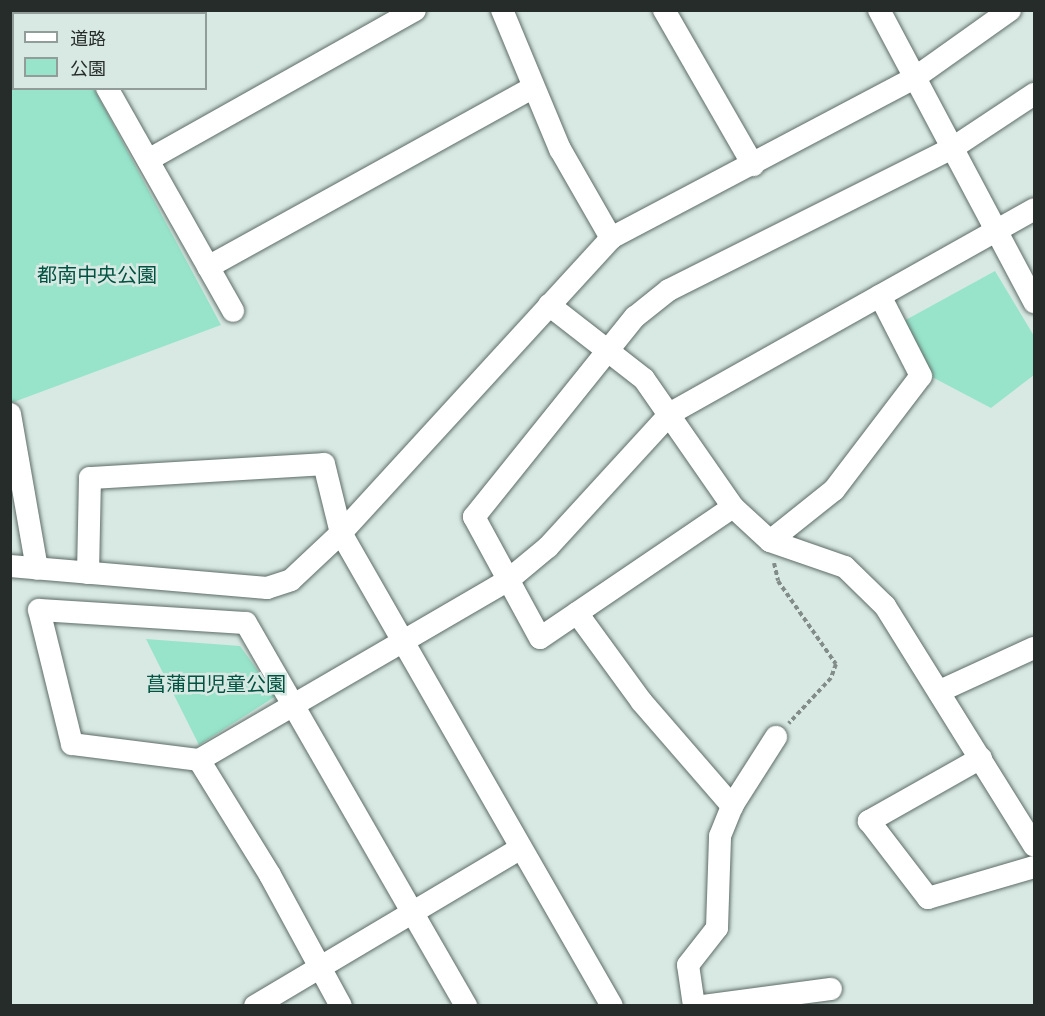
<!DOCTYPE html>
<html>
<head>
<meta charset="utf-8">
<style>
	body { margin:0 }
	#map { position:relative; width:1045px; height:1016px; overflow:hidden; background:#d8e9e3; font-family:"Sofia Sans Condensed","Noto Sans JP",sans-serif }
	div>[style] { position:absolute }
	.green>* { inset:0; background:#97e4cb }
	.path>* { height:4px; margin-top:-2px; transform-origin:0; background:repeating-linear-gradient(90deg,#828d89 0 4.5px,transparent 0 7.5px) }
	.roads { filter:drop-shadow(0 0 2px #5e6c67) drop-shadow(0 0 2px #5e6c67) }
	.street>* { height:22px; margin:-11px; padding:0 11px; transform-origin:11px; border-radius:11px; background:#fff }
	span { translate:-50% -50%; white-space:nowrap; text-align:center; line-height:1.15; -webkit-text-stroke:5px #d8e9e3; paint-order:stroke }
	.park-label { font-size:20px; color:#005241 }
	.frame { position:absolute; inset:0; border:12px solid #262c2a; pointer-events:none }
	.legend { position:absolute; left:12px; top:12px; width:195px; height:78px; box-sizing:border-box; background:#d8e9e3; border:2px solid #919d99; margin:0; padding:8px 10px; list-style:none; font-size:18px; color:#262c2a }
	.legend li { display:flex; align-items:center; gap:12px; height:30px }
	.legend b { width:30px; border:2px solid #919d99 }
</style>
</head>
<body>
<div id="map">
	<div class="green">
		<i style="clip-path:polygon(11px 11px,54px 13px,14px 14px,14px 88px,94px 89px,221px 325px,11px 403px)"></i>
		<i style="clip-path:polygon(995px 271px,1034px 336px,1034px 375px,991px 408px,932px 377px,902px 322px)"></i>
		<i style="clip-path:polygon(146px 639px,240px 646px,276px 696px,199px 745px)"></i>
	</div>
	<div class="path">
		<i style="left:774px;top:563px;width:18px;rotate:77deg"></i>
		<i style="left:778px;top:581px;width:101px;rotate:55.1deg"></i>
		<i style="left:836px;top:664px;width:15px;rotate:110deg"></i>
		<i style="left:831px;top:678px;width:62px;rotate:133deg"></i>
	</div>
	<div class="roads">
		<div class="street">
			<i style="left:65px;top:10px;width:4px;rotate:76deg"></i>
			<i style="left:502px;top:10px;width:151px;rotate:67.4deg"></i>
			<i style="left:560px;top:149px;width:103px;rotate:60.2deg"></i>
			<i style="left:664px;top:10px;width:179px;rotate:60.1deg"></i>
			<i style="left:879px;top:10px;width:331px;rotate:62deg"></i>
			<i style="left:179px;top:14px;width:7px;rotate:-34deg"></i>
			<i style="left:107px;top:88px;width:256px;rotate:60.5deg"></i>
			<i style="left:148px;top:160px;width:306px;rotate:-29.3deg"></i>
			<i style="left:208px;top:267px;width:372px;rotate:-28.9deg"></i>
			<i style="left:549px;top:305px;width:120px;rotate:37.9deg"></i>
			<i style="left:644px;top:379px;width:156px;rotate:55.2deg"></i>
			<i style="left:733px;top:507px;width:50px;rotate:42.6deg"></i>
			<i style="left:770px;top:541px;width:79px;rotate:19.1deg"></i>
			<i style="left:845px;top:567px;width:56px;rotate:44.3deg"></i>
			<i style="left:885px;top:606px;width:282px;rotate:58.1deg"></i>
			<i style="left:10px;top:414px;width:157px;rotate:80.1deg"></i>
			<i style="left:733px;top:507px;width:233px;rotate:145.8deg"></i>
			<i style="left:540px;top:638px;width:138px;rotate:-118.6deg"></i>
			<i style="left:474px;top:517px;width:257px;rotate:-51.2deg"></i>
			<i style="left:635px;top:317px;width:43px;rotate:-38.5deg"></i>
			<i style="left:669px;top:290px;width:315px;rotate:-26.6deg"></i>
			<i style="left:951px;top:149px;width:100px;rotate:-33.5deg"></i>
			<i style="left:770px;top:541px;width:82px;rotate:-38.6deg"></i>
			<i style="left:834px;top:490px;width:143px;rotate:-52.7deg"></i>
			<i style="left:921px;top:376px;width:90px;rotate:-117.1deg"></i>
			<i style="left:10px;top:566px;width:258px;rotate:4.9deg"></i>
			<i style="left:267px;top:588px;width:25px;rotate:-18deg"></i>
			<i style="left:291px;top:580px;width:69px;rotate:-43.2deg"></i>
			<i style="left:341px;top:533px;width:400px;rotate:-47.5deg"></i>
			<i style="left:611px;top:238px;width:341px;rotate:-27.8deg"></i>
			<i style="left:913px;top:79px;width:119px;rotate:-35.4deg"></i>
			<i style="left:88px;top:573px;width:95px;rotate:-88.8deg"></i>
			<i style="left:90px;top:478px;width:234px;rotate:-3.4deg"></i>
			<i style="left:324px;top:464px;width:71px;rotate:76.2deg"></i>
			<i style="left:341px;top:533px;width:545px;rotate:60.19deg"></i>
			<i style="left:577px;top:613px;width:110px;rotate:53.9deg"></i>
			<i style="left:642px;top:702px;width:138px;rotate:49.1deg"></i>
			<i style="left:940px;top:691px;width:103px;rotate:-24.6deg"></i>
			<i style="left:981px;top:758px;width:129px;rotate:150.6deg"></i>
			<i style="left:869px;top:821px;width:97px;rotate:52.5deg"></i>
			<i style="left:928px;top:898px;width:110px;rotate:-16.3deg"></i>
			<i style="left:199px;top:760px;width:356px;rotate:-30.2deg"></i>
			<i style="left:507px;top:581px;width:53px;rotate:-39.7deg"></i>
			<i style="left:548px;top:547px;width:182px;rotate:-47.5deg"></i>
			<i style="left:671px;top:413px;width:416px;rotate:-29.3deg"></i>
			<i style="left:255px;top:1006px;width:309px;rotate:-30.7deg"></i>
			<i style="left:341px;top:1006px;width:149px;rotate:-118.5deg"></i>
			<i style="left:270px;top:875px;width:135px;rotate:-121.7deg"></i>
			<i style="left:199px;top:760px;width:128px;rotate:-172.8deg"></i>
			<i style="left:72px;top:744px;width:138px;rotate:-103.8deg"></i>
			<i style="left:39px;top:610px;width:207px;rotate:3.6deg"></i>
			<i style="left:246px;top:623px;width:442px;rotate:60.1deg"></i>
			<i style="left:694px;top:1006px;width:41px;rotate:-98.3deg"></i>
			<i style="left:688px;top:965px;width:47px;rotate:-51.9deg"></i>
			<i style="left:717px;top:928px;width:92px;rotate:-88.1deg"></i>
			<i style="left:720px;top:836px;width:32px;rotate:-68deg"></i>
			<i style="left:732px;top:806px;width:82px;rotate:-57.5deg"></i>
			<i style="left:703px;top:1006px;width:129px;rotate:-7.6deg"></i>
		</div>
	</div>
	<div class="park-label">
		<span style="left:97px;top:276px">都南中央公園</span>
		<span style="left:216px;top:685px">菖蒲田児童公園</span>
	</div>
	<div class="frame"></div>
	<ul class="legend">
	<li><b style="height:8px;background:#fff"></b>道路</li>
	<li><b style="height:16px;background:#97e4cb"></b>公園</li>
	</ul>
</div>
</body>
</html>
